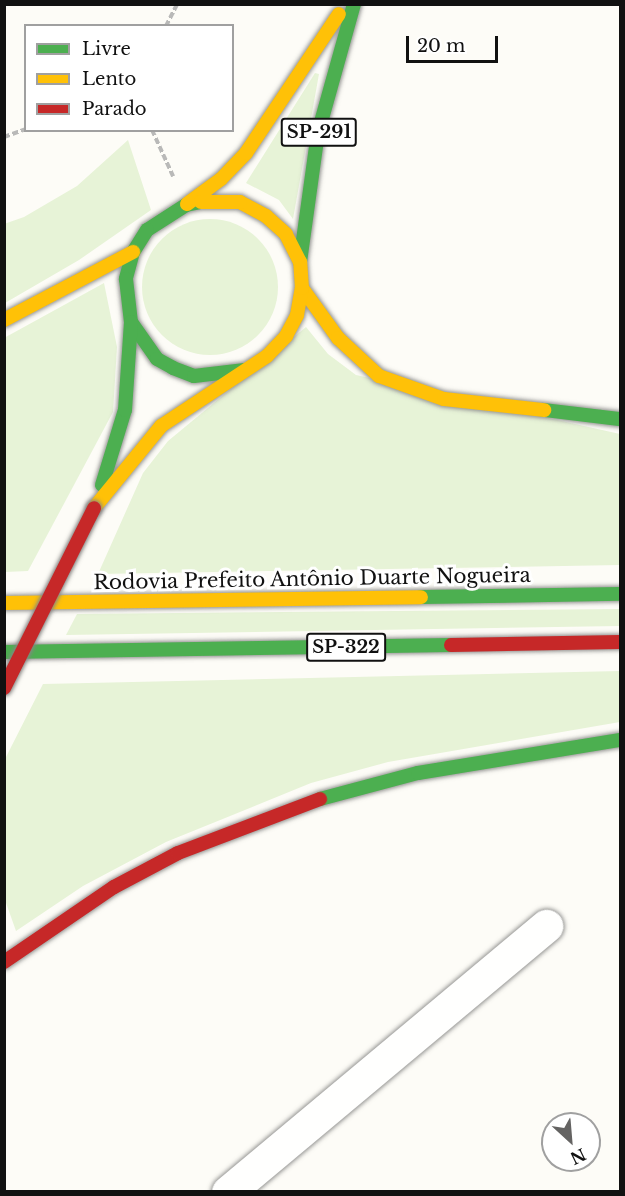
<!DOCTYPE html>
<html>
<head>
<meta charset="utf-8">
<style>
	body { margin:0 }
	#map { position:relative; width:625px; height:1196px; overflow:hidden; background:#fdfcf7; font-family:"Libre Baskerville",serif }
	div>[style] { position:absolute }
	.green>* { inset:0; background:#e7f3d7 }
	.round { border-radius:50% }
	.path>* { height:4px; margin-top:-2px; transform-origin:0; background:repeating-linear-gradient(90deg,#b9b9b8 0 6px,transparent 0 9px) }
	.roads { filter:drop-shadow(0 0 2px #979795) drop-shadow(0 0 2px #979795) }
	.street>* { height:33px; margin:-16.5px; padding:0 16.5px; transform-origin:16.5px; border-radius:16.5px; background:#fffffe }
	.fast>* { height:14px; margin:-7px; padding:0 7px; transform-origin:7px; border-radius:7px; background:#4caf50 }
	.slow>* { height:14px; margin:-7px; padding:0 7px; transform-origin:7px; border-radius:7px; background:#ffc107 }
	.jam>* { height:14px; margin:-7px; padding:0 7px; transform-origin:7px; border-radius:7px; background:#c62828 }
	.bridges { filter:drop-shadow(0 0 2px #858482) drop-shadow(0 0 2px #858482) }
	.jam-bridge>* { height:14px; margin:-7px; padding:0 7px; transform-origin:7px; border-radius:7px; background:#c62828 }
	span { translate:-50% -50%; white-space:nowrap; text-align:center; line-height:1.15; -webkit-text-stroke:6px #fff; paint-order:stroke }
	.shield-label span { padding:2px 4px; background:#fff; border:2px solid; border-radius:4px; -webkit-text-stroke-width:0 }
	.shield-label { font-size:18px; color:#111; font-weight:700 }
	.street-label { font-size:20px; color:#111 }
	.frame { position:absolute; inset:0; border:6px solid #111; pointer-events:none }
	.legend { position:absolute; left:24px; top:24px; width:210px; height:108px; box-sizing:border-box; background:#fff; border:2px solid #a0a0a0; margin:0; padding:8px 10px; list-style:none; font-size:18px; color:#111 }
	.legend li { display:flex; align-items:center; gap:12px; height:30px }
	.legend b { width:30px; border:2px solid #a0a0a0 }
	.north { position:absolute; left:541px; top:1112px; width:60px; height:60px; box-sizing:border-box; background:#fff; border:2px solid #a0a0a0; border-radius:50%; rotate:154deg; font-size:16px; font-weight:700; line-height:24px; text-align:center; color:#111 }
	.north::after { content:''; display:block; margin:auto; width:21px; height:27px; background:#646362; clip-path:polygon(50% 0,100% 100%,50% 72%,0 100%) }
	.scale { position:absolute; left:406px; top:36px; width:92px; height:27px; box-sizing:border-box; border:3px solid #111; border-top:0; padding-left:8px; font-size:18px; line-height:21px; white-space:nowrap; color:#111; -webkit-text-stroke:4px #fff; paint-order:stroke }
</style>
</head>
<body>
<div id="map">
	<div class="green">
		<i style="clip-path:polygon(315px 73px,319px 74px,293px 219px,279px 200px,246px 183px)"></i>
		<i style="clip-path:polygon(128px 140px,151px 210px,79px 260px,5px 303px,4px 224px,24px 217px,77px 186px)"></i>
		<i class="round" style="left:142px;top:219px;width:136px;height:136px"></i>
		<i style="clip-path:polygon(104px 283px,117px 347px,113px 412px,28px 571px,5px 572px,4px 338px)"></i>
		<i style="clip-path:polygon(306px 327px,328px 354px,356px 375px,620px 434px,620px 565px,98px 574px,143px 473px,168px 441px)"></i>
		<i style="clip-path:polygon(620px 609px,620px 626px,66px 635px,77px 614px)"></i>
		<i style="clip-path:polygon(620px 671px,620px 722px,388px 762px,311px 783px,166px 842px,83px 886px,16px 931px,5px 900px,5px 759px,43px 684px)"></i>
	</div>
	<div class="path">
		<i style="left:166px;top:26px;width:25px;rotate:-63deg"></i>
		<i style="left:152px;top:130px;width:51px;rotate:65.5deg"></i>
		<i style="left:4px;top:137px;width:23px;rotate:-20deg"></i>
	</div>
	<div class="roads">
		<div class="street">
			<i style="left:228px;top:1192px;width:415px;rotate:-39.9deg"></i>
		</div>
		<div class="fast">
			<i style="left:201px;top:202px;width:15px;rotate:169deg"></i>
			<i style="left:186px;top:205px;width:46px;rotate:147.3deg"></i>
			<i style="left:147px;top:230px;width:26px;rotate:122deg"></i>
			<i style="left:133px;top:252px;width:28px;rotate:105deg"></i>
			<i style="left:126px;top:279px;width:43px;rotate:83.4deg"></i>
			<i style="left:131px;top:322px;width:45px;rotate:54.9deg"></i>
			<i style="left:157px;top:359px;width:18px;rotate:29deg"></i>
			<i style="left:173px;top:368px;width:22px;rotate:21deg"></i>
			<i style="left:194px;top:376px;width:51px;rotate:-6.7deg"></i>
			<i style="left:300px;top:262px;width:130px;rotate:-82.1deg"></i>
			<i style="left:318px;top:133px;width:134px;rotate:-74.4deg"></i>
			<i style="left:544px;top:410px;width:77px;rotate:6.8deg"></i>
			<i style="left:102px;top:485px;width:78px;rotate:-73deg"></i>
			<i style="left:125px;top:410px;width:88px;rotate:-86.1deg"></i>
			<i style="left:421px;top:597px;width:199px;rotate:-0.9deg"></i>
			<i style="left:4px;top:652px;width:447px;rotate:-0.9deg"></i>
			<i style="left:320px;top:799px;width:101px;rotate:-14.9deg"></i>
			<i style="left:418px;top:773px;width:205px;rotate:-9.3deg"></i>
		</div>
		<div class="slow">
			<i style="left:187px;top:204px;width:42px;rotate:-36.3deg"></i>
			<i style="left:221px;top:179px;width:36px;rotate:-46deg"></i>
			<i style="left:246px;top:153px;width:167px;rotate:-56.2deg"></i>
			<i style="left:302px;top:288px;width:62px;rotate:54.2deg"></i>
			<i style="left:338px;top:338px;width:56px;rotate:42.8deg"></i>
			<i style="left:379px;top:376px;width:69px;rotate:19.5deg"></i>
			<i style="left:444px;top:399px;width:101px;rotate:6.3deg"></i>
			<i style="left:4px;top:320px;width:146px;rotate:-27.8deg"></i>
			<i style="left:94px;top:508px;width:106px;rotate:-50.7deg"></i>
			<i style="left:161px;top:426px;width:127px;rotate:-33.4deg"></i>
			<i style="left:267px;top:356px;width:28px;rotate:-46deg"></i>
			<i style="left:286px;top:336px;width:24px;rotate:-62deg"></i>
			<i style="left:297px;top:315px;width:27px;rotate:-80deg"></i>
			<i style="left:302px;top:288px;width:26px;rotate:-94deg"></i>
			<i style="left:300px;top:262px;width:31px;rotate:-117deg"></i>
			<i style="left:286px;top:234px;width:27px;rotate:-138deg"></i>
			<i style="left:266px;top:216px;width:30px;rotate:-152deg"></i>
			<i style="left:240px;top:202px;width:39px;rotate:180deg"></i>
			<i style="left:4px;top:603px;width:417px;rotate:-0.8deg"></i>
		</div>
		<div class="jam">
			<i style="left:451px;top:645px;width:169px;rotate:-1deg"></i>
			<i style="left:4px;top:962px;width:133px;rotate:-34.3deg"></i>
			<i style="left:114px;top:887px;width:72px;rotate:-28deg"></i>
			<i style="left:178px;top:853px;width:152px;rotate:-20.8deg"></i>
		</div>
	</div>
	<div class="bridges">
		<div class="jam-bridge">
			<i style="left:4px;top:688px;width:201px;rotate:-63.4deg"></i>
		</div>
	</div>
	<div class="shield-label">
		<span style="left:319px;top:132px">SP-291</span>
		<span style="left:346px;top:647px">SP-322</span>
	</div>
	<div class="street-label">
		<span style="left:312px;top:579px;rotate:-1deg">Rodovia Prefeito Antônio Duarte Nogueira</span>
	</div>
	<div class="frame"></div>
	<ul class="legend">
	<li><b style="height:8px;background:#4caf50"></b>Livre</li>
	<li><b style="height:8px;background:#ffc107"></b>Lento</li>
	<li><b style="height:8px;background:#c62828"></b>Parado</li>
	</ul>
	<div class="north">N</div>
	<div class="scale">20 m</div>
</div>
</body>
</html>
